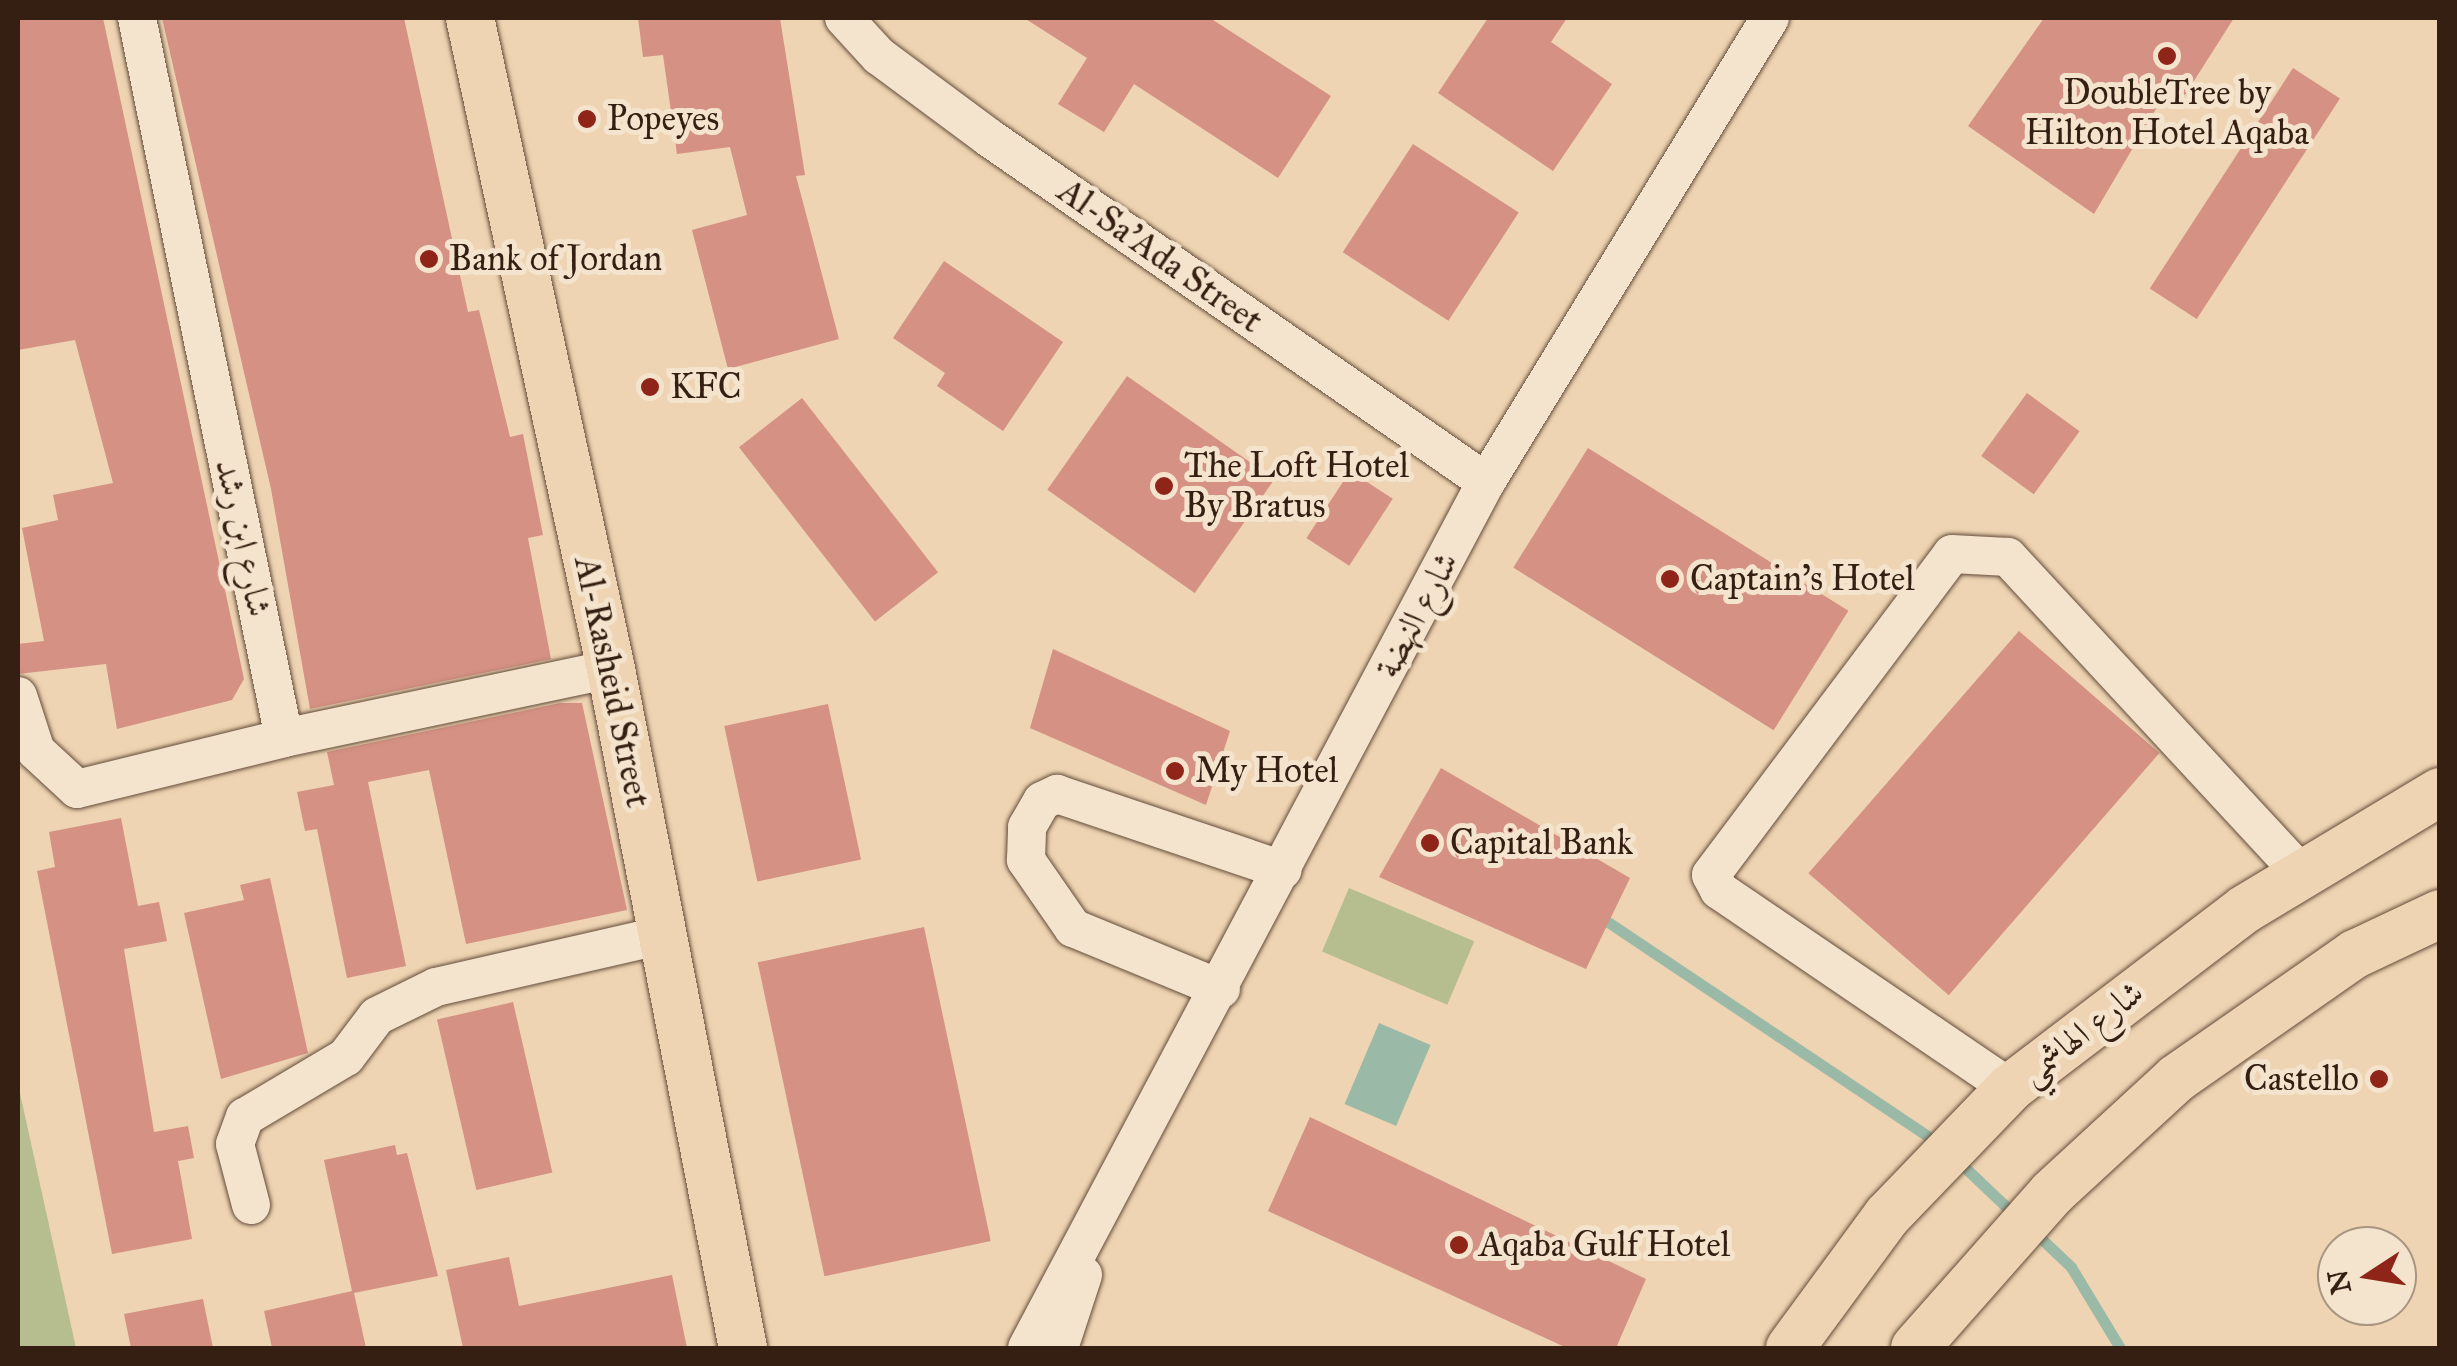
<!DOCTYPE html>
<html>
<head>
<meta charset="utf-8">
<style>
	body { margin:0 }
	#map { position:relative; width:2457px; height:1366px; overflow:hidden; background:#eed4b2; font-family:"IM FELL Great Primer",Amiri,serif }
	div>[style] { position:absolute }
	.green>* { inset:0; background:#b6bd8e; transform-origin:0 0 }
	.water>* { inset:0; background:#9bb9a7; transform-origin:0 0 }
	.stream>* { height:11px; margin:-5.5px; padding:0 5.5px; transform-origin:5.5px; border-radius:5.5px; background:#9bb9a7 }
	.building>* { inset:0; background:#d49184; transform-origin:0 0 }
	.roads { filter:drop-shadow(0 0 2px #634c3a) drop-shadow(0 0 2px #634c3a) }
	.minor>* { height:38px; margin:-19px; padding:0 19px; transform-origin:19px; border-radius:19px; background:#f4e3cd }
	.major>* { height:48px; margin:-24px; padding:0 24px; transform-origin:24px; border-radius:24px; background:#eed4b2 }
	.dots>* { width:28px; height:28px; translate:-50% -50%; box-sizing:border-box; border:5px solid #f4e3cd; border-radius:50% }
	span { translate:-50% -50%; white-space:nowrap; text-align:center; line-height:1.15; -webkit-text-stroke:10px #f4e3cd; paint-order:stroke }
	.poi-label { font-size:35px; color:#351f12 }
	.left { translate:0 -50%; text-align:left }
	.right { translate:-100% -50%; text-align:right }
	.street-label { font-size:35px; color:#351f12 }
	.frame { position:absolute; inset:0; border:20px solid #351f12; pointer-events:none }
	.north { position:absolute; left:2317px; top:1226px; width:100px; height:100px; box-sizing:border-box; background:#f4e3cd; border:2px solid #a89582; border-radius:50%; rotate:258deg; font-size:28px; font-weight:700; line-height:40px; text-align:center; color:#351f12 }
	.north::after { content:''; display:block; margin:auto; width:35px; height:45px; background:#8f2418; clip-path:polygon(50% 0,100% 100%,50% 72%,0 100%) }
</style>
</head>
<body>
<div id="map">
	<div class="green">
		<i style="left:1349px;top:888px;width:136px;height:69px;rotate:23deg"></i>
		<i style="clip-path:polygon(18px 1084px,76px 1348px,18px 1348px)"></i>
	</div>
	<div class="water">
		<i style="left:1379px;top:1023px;width:56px;height:88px;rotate:23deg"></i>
	</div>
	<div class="stream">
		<i style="left:1608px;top:922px;width:401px;rotate:33.8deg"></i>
		<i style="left:1958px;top:1161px;width:81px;rotate:43.5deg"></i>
		<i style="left:2031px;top:1229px;width:55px;rotate:43.5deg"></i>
		<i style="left:2071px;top:1267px;width:95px;rotate:58.8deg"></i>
	</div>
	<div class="building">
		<i style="clip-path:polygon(18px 18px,103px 18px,244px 679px,232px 700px,117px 729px,106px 664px,18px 674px,18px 644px,44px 641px,22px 528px,58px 520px,53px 495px,113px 483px,75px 340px,18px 350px)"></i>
		<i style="clip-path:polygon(162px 18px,404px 18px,468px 312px,479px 310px,510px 437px,523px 434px,543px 535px,528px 538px,551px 659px,310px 709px,271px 489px)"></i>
		<i style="clip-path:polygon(638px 18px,780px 18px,805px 175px,796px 176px,839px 339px,728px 369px,692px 230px,747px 215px,730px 147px,677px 154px,663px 55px,643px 57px)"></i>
		<i style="clip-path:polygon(1024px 18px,1210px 18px,1331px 96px,1278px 178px,1134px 84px,1104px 132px,1058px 104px,1087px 58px)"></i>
		<i style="clip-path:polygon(1488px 18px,1567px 18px,1551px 42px,1612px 84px,1553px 171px,1438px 93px)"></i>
		<i style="clip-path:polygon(2044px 18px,2234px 18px,2185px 95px,2170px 85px,2094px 214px,1968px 126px)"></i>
		<i style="left:2293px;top:68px;width:56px;height:263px;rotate:33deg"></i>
		<i style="left:1413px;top:144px;width:126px;height:129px;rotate:33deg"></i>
		<i style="clip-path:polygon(944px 261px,1063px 342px,1003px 431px,937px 386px,945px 373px,893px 338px)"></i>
		<i style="left:1127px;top:376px;width:180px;height:139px;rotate:35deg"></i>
		<i style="left:2027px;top:393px;width:65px;height:78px;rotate:36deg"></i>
		<i style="left:802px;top:398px;width:221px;height:80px;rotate:52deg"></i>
		<i style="left:1588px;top:448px;width:307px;height:141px;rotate:32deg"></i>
		<i style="left:1350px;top:471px;width:51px;height:80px;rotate:33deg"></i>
		<i style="left:2019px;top:631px;width:186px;height:321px;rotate:41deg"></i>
		<i style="clip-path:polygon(1053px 649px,1230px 731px,1206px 805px,1030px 728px)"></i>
		<i style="clip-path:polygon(560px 703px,582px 703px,627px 910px,466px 944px,429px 770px,368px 782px,406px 966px,347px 978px,317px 829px,305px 831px,297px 792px,334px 785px,327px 752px)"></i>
		<i style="left:828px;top:704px;width:159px;height:106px;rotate:78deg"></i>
		<i style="clip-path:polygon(1441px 768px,1630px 878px,1586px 969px,1379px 877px)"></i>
		<i style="clip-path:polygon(121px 818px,138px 906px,159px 902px,167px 941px,124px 949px,154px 1132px,188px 1126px,194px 1158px,178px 1161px,192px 1239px,112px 1254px,37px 871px,55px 867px,49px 832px)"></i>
		<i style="clip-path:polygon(270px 878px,308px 1053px,221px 1079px,184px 913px,244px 900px,240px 885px)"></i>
		<i style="left:924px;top:927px;width:321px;height:170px;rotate:78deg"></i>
		<i style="left:513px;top:1002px;width:175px;height:78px;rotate:77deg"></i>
		<i style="clip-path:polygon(1310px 1117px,1646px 1279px,1616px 1348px,1567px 1348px,1268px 1211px)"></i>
		<i style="clip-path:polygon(395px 1145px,397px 1155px,407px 1153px,438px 1276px,354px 1293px,366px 1348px,272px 1348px,264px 1311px,352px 1291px,324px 1160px)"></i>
		<i style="clip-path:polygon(509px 1257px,519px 1306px,672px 1275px,687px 1348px,463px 1348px,446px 1270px)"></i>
		<i style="clip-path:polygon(203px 1299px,213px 1348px,131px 1348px,124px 1314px)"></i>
	</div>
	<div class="roads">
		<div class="minor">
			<i style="left:844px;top:18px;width:52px;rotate:47.4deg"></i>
			<i style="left:879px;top:56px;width:136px;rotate:36.6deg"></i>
			<i style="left:988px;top:137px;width:606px;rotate:34.71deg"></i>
			<i style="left:18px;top:696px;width:58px;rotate:71.9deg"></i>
			<i style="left:36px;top:751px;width:56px;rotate:42.8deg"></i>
			<i style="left:77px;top:789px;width:213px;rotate:-13.8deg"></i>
			<i style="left:284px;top:738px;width:735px;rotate:-101.54deg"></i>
			<i style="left:284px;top:738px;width:334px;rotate:-11.9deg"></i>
			<i style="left:1221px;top:989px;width:160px;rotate:-157.6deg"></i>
			<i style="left:1073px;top:928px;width:83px;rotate:-124.7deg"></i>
			<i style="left:1026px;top:860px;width:33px;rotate:-88deg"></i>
			<i style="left:1027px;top:827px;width:30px;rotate:-60deg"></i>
			<i style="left:1042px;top:801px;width:17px;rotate:-25deg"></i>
			<i style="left:1057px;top:794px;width:238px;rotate:18.6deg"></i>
			<i style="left:2010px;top:1088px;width:352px;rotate:-145.8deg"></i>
			<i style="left:1719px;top:890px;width:17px;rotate:-118deg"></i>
			<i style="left:1711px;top:875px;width:401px;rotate:-53.1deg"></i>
			<i style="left:1952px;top:554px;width:56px;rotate:3.1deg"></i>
			<i style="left:2008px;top:557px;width:431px;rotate:47.2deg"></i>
			<i style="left:251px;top:1205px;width:63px;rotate:-104.7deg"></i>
			<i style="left:235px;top:1144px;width:29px;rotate:-70deg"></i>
			<i style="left:245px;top:1117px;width:117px;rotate:-30.7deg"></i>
			<i style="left:346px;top:1057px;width:51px;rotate:-52.9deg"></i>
			<i style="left:377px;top:1016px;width:66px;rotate:-26.2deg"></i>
			<i style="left:436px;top:987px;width:233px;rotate:-12.9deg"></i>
			<i style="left:1027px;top:1348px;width:980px;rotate:-62.08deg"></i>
			<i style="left:1486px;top:482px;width:544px;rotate:-58.53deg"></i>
			<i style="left:1059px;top:1348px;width:77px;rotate:-71.8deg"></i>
		</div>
		<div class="major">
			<i style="left:470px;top:18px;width:666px;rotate:77.78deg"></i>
			<i style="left:611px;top:669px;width:692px;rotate:79deg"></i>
			<i style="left:1790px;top:1348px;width:164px;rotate:-53.7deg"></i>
			<i style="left:1887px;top:1216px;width:178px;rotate:-46.1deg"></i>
			<i style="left:2010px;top:1088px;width:295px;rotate:-37.3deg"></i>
			<i style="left:2245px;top:909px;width:227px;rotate:-31deg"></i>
			<i style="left:1915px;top:1348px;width:207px;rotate:-48.5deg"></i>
			<i style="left:2052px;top:1193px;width:170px;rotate:-42.6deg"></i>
			<i style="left:2177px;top:1078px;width:217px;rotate:-34.9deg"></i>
			<i style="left:2355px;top:954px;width:94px;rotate:-25.2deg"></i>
		</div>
	</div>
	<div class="dots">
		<i style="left:2167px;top:56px;background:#8f2418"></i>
		<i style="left:587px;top:119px;background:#8f2418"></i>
		<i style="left:429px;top:259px;background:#8f2418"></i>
		<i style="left:650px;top:387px;background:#8f2418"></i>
		<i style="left:1164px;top:486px;background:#8f2418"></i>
		<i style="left:1670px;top:579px;background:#8f2418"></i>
		<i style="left:1175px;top:771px;background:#8f2418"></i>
		<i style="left:1430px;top:843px;background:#8f2418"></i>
		<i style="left:2379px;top:1079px;background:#8f2418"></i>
		<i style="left:1459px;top:1245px;background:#8f2418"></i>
	</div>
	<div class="poi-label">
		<span style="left:2167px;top:113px">DoubleTree by<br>Hilton Hotel Aqaba</span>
		<span class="left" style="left:607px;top:119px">Popeyes</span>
		<span class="left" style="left:449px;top:259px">Bank of Jordan</span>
		<span class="left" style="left:670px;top:387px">KFC</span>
		<span class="left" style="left:1184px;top:486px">The Loft Hotel<br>By Bratus</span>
		<span class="left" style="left:1690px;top:579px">Captain's Hotel</span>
		<span class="left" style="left:1195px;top:771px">My Hotel</span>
		<span class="left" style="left:1450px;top:843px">Capital Bank</span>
		<span class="right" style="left:2359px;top:1079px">Castello</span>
		<span class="left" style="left:1479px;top:1245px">Aqaba Gulf Hotel</span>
	</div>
	<div class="street-label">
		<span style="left:1160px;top:256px;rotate:35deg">Al-Sa'Ada Street</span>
		<span style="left:243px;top:538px;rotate:78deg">شارع ابن رشد</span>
		<span style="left:1417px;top:615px;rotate:-62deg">شارع النهضة</span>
		<span style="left:612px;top:682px;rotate:78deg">Al-Rasheid Street</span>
		<span style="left:2082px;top:1033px;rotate:-38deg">شارع الهاشمي</span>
	</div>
	<div class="frame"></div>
	<div class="north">N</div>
</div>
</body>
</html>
